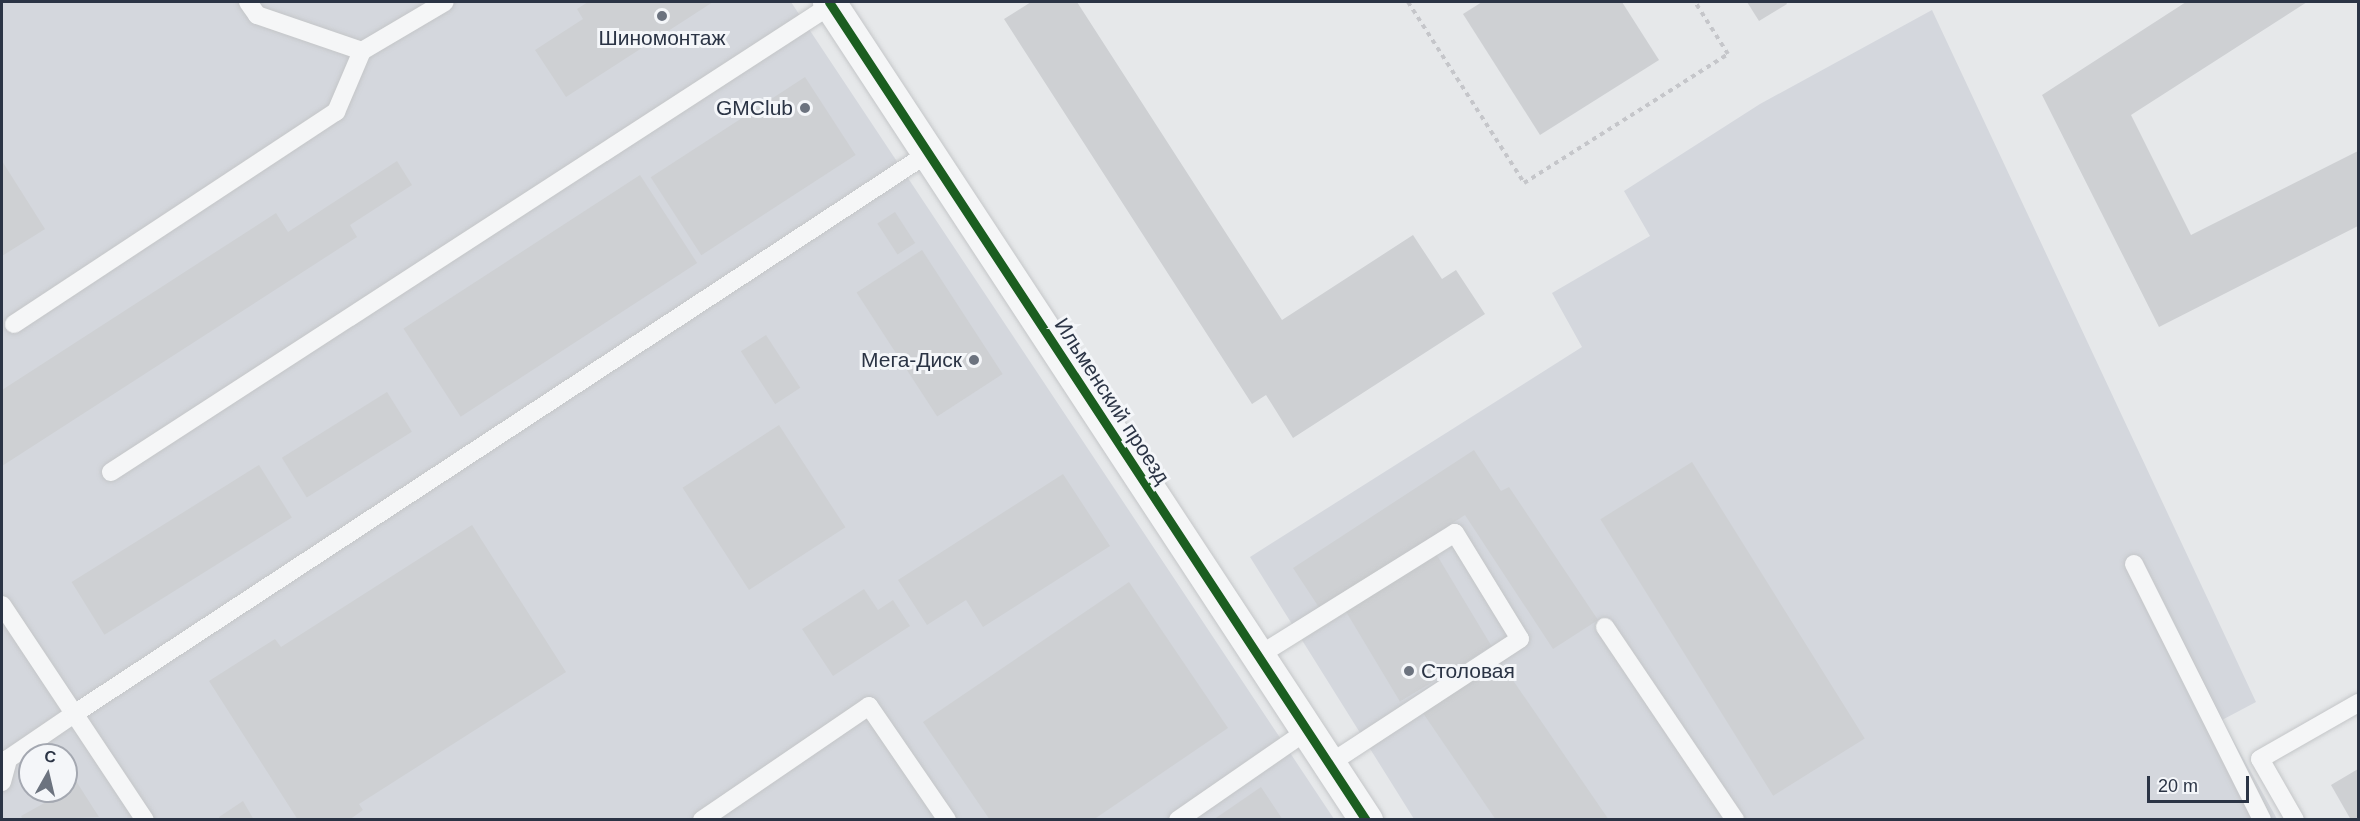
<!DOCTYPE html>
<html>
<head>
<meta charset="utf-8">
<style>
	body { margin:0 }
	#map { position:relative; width:2360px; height:821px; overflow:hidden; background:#e6e8ea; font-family:Helvetica,sans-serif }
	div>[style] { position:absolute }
	.built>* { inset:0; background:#d4d7dd }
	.building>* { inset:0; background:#ced0d3; transform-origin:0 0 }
	.path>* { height:4px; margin-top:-2px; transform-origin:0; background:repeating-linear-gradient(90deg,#c5c6ca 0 4.5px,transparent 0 9px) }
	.roads { filter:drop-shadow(0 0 2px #c4c6c8) drop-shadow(0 0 2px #c4c6c8) }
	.service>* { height:18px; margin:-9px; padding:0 9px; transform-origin:9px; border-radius:9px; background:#f5f6f7 }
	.tertiary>* { height:33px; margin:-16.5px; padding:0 16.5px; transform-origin:16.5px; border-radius:16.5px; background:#f5f6f7 }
	.cycleway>* { height:9px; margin:-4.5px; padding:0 4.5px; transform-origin:4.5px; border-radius:4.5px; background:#1b5e20 }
	.dots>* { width:16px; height:16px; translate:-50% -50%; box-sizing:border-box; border:3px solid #f4f6f9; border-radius:50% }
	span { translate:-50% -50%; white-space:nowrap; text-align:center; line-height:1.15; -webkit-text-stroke:6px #f4f6f9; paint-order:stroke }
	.poi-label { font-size:21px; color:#2b3445 }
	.right { translate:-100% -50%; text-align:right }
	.left { translate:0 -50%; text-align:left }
	.street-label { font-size:21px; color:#2b3445 }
	.frame { position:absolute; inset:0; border:3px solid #2b3445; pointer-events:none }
	.north { position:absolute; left:18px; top:743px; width:60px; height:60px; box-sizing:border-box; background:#f4f6f9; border:2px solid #a4a8b1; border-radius:50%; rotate:8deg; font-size:16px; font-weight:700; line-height:24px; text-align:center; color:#2b3445 }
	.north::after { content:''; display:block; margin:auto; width:21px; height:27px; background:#6c737f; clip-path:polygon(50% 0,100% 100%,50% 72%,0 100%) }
	.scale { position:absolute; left:2147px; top:776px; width:102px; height:27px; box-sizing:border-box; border:3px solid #2b3445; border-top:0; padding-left:8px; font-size:18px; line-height:21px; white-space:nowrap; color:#2b3445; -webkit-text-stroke:4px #f4f6f9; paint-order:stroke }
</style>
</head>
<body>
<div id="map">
	<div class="built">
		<i style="clip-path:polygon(evenodd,2px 2px,791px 2px,1334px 819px,2px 820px,2px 2px,30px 755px,66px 755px,66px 791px,30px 791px,30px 755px)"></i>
		<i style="clip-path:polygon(1932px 10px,2256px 702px,2222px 720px,2277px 819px,1414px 819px,1250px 557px,1582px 347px,1552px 293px,1650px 236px,1624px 191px,1760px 104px)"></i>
	</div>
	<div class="building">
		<i style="clip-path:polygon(588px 2px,713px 2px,566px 97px,535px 50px,583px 19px,577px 9px)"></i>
		<i style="clip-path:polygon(1031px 2px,1077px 2px,1282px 320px,1413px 235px,1442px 279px,1456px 270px,1485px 314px,1293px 438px,1266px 395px,1252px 404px,1004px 19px)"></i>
		<i style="clip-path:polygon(1482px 2px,1622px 2px,1659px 60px,1540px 135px,1463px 14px)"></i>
		<i style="clip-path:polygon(1747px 2px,1786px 2px,1787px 4px,1759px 21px)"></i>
		<i style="clip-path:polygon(2186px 2px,2307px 2px,2131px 115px,2191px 235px,2358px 151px,2358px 226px,2159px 327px,2042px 95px)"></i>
		<i style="left:805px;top:77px;width:93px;height:184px;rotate:57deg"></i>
		<i style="clip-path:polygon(2px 161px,45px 229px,2px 256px)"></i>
		<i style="clip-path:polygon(397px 161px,412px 185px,350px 225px,357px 237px,2px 466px,2px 390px,276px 213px,288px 232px)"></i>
		<i style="left:640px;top:175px;width:105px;height:282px;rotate:57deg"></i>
		<i style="left:895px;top:212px;width:37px;height:21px;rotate:57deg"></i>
		<i style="left:922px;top:250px;width:148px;height:78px;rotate:57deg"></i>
		<i style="left:766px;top:335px;width:63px;height:30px;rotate:57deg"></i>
		<i style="left:387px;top:392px;width:47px;height:124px;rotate:58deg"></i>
		<i style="left:779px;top:425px;width:122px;height:115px;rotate:57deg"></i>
		<i style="clip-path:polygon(1474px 450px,1501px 491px,1509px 487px,1598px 620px,1553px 649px,1465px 515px,1320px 609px,1293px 568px)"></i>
		<i style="left:1692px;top:462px;width:326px;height:108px;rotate:58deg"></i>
		<i style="left:259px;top:465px;width:62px;height:221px;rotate:58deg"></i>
		<i style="clip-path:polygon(1063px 474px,1110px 546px,983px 627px,966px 600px,927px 625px,898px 580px)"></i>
		<i style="clip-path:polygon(472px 525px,566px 672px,359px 804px,363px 810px,349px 820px,298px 820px,209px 681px,275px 639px,281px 647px)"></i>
		<i style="left:1435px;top:552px;width:110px;height:107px;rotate:59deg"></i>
		<i style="clip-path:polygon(1129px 582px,1228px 728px,1093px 820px,990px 820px,923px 722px)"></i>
		<i style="clip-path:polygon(864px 589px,878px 610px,893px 600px,910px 626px,833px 676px,802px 629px)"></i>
		<i style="clip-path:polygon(1499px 660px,1609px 820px,1496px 820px,1423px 713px)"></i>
		<i style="clip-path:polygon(2358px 769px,2358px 820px,2351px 820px,2331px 785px)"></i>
		<i style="clip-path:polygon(76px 781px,99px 817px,23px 820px,21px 816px,66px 791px)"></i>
		<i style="clip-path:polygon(1261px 787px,1283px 820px,1213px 820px)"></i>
		<i style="clip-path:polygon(243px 801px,254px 820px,220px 820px,219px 817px)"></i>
	</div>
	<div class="path">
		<i style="left:1408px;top:2px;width:215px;rotate:57.3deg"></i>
		<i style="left:1524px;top:183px;width:241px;rotate:-32.3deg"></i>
		<i style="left:1728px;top:54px;width:62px;rotate:-122.4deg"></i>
	</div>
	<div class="roads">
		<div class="service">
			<i style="left:248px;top:2px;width:16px;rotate:55deg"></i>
			<i style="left:257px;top:15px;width:111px;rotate:18.9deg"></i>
			<i style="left:362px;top:51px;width:96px;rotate:-30.6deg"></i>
			<i style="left:14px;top:324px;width:386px;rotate:-33.4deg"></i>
			<i style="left:336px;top:112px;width:66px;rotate:-66.9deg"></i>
			<i style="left:111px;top:472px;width:858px;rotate:-32.97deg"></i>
			<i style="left:2134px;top:564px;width:286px;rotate:63.4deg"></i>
			<i style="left:2px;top:605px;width:258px;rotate:56.4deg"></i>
			<i style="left:1605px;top:627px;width:233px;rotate:56deg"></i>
			<i style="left:1258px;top:656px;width:232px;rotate:-32deg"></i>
			<i style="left:1455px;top:533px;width:124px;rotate:58.5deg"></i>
			<i style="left:1520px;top:639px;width:228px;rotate:146.8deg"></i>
			<i style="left:2px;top:782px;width:24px;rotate:-75deg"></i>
			<i style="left:8px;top:759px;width:80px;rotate:-34.3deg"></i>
			<i style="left:74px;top:714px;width:1020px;rotate:-33.29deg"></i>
			<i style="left:702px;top:820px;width:202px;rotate:-34.3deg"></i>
			<i style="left:869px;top:706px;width:138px;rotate:55.6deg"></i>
			<i style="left:1178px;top:820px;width:158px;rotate:-34.7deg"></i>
			<i style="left:2295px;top:820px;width:70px;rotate:-119.8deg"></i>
			<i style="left:2260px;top:759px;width:113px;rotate:-29.7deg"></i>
		</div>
		<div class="tertiary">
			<i style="left:829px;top:2px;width:979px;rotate:56.72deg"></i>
		</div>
	</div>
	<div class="cycleway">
		<i style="left:829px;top:2px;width:979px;rotate:56.72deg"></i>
	</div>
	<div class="dots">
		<i style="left:662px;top:16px;background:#6c737f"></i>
		<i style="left:805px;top:108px;background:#6c737f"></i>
		<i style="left:974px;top:360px;background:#6c737f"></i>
		<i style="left:1409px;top:671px;background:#6c737f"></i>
	</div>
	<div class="poi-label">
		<span style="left:662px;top:38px">Шиномонтаж</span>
		<span class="right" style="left:793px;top:108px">GMClub</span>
		<span class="right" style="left:962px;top:360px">Мега-Диск</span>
		<span class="left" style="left:1421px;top:671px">Столовая</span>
	</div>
	<div class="street-label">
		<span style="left:1112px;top:401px;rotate:57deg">Ильменский проезд</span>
	</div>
	<div class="frame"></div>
	<div class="north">С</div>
	<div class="scale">20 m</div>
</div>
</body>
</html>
